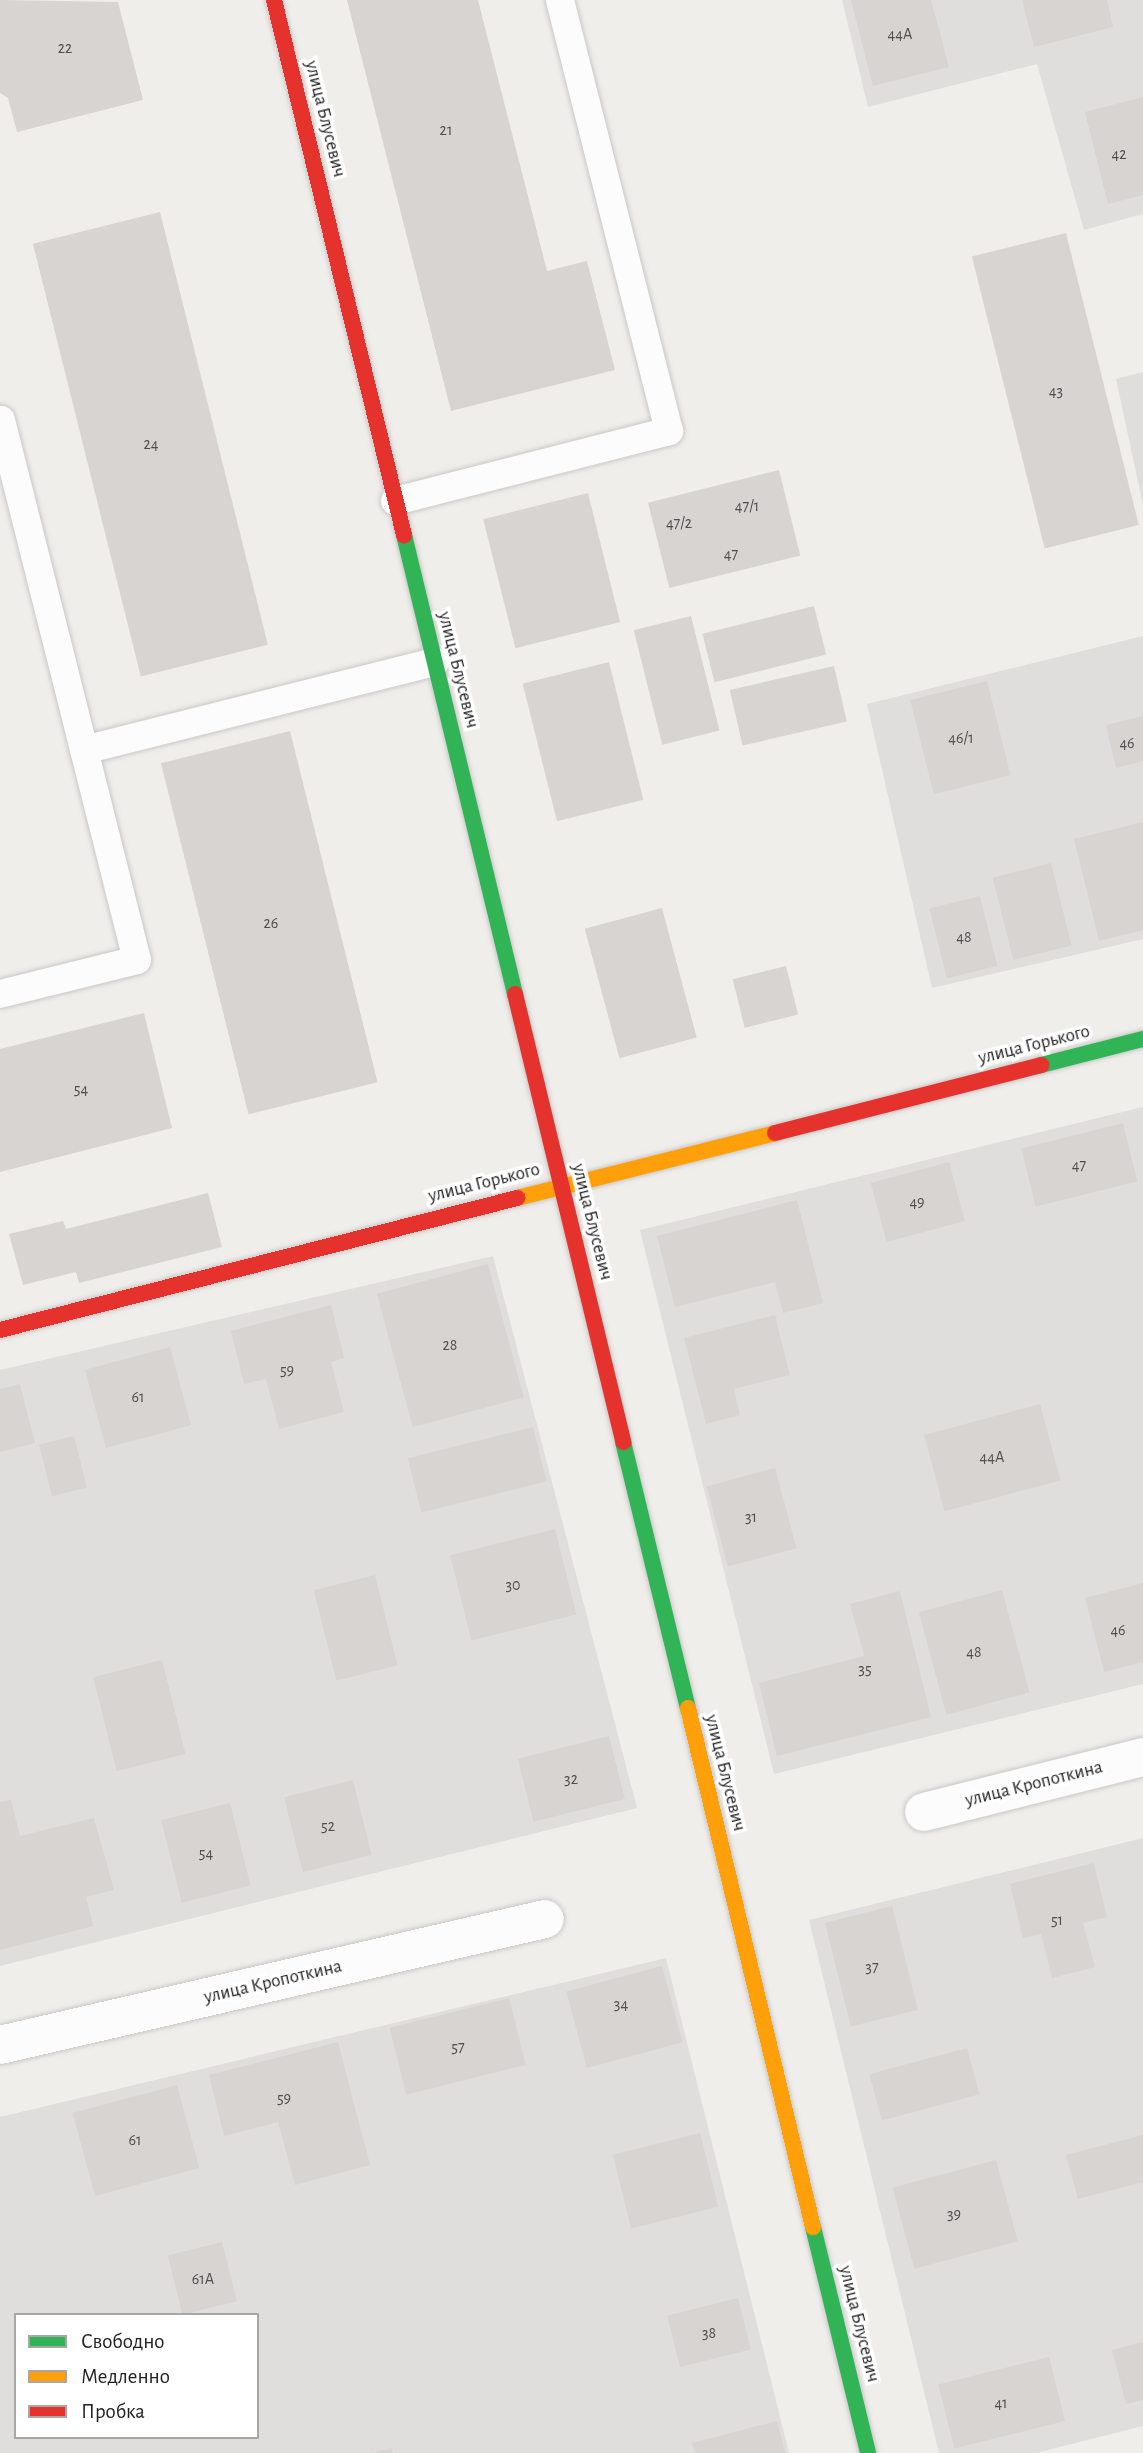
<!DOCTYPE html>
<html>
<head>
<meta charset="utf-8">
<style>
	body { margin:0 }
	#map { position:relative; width:1143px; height:2453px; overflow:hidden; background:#f0eeeb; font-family:"Alegreya Sans",sans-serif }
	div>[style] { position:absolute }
	.residential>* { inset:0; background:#dfdedc }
	.building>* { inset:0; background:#d7d4d2; transform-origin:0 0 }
	.roads { filter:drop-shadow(0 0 2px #c9c8c7) drop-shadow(0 0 2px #c9c8c7) }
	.lane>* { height:28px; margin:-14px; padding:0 14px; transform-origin:14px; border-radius:14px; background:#fdfcfc }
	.street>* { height:38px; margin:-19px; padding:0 19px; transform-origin:19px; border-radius:19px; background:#fdfcfc }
	.fast>* { height:16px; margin:-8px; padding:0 8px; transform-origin:8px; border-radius:8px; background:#30b455 }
	.slow>* { height:16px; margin:-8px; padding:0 8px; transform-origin:8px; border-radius:8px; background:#ff9f0a }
	.jam>* { height:16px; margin:-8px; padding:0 8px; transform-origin:8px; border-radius:8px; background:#e5322d }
	span { translate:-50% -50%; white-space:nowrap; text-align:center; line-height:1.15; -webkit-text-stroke:7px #fff; paint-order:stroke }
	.number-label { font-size:16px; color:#4f4e4e }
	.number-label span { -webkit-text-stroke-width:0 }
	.street-label { font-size:19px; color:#222 }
	.legend { position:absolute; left:14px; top:2313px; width:245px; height:126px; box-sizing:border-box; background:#fff; border:2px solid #a7a7a7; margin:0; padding:9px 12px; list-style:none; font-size:21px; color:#222 }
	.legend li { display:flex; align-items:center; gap:14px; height:35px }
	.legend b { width:35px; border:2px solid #a7a7a7 }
</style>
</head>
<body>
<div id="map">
	<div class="residential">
		<i style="clip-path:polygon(842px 0,1143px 0,1143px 214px,1084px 230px,1037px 64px,868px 107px)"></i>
		<i style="clip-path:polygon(1143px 372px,1143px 505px,1116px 379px)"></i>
		<i style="clip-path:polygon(1143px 636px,1143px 939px,932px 988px,867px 704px)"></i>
		<i style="clip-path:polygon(1143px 1107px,1143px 1684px,774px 1774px,640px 1230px)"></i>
		<i style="clip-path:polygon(493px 1256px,637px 1808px,0 1966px,0 1370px)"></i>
		<i style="clip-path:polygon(1143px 1838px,1143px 2426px,1036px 2453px,939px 2453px,809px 1920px)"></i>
		<i style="clip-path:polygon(evenodd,666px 1958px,789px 2453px,0 2453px,0 2117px,666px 1958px,16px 2315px,257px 2315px,257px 2437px,16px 2437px,16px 2315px)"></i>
	</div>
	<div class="building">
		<i style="clip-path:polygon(0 0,118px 2px,143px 100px,17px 132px,8px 98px,0 93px)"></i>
		<i style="clip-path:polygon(347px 0,478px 0,547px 271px,587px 261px,615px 370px,451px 411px)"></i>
		<i style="clip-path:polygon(851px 0,931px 0,949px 67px,873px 86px)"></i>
		<i style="clip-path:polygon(1022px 0,1107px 0,1113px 27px,1034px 47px)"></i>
		<i style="clip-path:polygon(1143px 97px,1143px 195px,1108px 204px,1085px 112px)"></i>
		<i style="left:160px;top:212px;width:446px;height:131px;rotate:76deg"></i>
		<i style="left:1066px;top:233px;width:301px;height:97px;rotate:76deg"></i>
		<i style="left:779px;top:470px;width:88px;height:135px;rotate:76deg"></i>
		<i style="left:588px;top:493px;width:133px;height:108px;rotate:76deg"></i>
		<i style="left:814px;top:606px;width:50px;height:115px;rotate:76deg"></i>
		<i style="left:691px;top:616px;width:118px;height:59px;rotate:76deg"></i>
		<i style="left:609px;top:662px;width:142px;height:89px;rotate:76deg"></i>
		<i style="left:834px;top:666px;width:57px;height:107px;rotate:77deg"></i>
		<i style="left:987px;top:681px;width:97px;height:79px;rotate:76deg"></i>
		<i style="clip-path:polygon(1143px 716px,1143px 761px,1116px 768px,1106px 725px)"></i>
		<i style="left:290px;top:731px;width:362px;height:133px;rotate:76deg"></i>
		<i style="clip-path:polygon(1143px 822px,1143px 930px,1099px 941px,1074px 839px)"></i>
		<i style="left:1051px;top:863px;width:85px;height:60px;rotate:76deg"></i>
		<i style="left:980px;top:896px;width:72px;height:52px;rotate:76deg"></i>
		<i style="left:662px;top:908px;width:134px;height:80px;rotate:75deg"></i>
		<i style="left:786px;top:966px;width:50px;height:55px;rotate:76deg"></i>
		<i style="clip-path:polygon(144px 1013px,172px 1128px,0 1172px,0 1049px)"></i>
		<i style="left:1123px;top:1123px;width:60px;height:105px;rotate:76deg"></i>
		<i style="left:949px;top:1162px;width:61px;height:81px;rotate:75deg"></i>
		<i style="clip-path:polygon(208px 1193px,222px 1247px,79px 1283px,76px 1272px,23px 1285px,9px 1234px,63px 1221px,66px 1229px)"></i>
		<i style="clip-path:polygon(797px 1200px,823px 1303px,783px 1313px,775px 1282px,675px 1307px,657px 1236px)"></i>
		<i style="left:488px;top:1264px;width:138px;height:115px;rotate:75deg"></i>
		<i style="clip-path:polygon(331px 1305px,344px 1358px,331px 1362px,344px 1412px,279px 1429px,266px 1379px,244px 1384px,231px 1331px)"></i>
		<i style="clip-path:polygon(775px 1315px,790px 1375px,734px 1389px,740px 1415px,706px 1424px,684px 1338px)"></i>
		<i style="left:170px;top:1347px;width:81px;height:88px;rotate:75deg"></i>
		<i style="clip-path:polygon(20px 1384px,35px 1443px,0 1452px,0 1389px)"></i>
		<i style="left:1040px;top:1404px;width:79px;height:120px;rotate:75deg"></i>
		<i style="left:533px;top:1427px;width:56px;height:129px;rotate:76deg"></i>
		<i style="left:74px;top:1436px;width:53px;height:36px;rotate:76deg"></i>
		<i style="left:775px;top:1468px;width:83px;height:71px;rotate:75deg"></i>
		<i style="left:555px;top:1529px;width:88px;height:108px;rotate:76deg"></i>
		<i style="left:375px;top:1575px;width:93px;height:63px;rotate:76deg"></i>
		<i style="clip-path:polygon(1143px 1583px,1143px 1662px,1104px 1672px,1085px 1598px)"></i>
		<i style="left:1002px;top:1590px;width:106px;height:86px;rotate:75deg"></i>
		<i style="clip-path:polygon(900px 1591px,931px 1717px,777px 1756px,759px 1683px,864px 1656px,850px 1604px)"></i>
		<i style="left:162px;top:1660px;width:97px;height:71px;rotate:76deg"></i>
		<i style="left:609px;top:1736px;width:65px;height:94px;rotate:76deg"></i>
		<i style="left:353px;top:1780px;width:77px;height:71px;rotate:76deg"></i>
		<i style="clip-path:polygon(11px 1800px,20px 1836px,94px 1818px,114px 1890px,86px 1897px,93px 1926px,0 1950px,0 1802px)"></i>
		<i style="left:230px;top:1803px;width:85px;height:71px;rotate:76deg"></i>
		<i style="clip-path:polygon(1094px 1863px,1107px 1917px,1083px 1923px,1095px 1967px,1052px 1978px,1041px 1934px,1023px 1938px,1010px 1884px)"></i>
		<i style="left:892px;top:1906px;width:107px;height:69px;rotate:76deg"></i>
		<i style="left:662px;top:1966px;width:79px;height:99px;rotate:75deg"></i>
		<i style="left:509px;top:1998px;width:69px;height:123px;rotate:76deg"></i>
		<i style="clip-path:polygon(338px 2042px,370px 2165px,295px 2185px,278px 2122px,224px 2136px,209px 2075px)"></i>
		<i style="left:967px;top:2048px;width:48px;height:101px;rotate:75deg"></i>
		<i style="left:177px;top:2085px;width:86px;height:108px;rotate:75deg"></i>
		<i style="left:700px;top:2133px;width:76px;height:90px;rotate:76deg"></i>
		<i style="clip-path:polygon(1143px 2135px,1143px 2182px,1078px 2199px,1066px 2155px)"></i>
		<i style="left:996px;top:2160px;width:84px;height:107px;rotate:75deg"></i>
		<i style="left:222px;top:2242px;width:61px;height:56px;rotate:76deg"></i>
		<i style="left:738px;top:2298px;width:53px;height:73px;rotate:76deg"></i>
		<i style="clip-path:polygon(1143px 2342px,1143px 2400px,1126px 2404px,1112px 2350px)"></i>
		<i style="left:1049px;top:2357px;width:66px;height:114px;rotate:76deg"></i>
		<i style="clip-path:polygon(777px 2421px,785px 2453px,695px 2453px,692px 2443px)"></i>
		<i style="clip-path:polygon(391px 2448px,393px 2453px,376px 2453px,375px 2452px)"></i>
	</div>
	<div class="roads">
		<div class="lane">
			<i style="left:395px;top:501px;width:283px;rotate:-14.3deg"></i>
			<i style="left:669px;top:431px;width:445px;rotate:-104.2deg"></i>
			<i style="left:84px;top:750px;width:362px;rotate:-14.1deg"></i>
			<i style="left:0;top:994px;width:141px;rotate:-13.9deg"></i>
			<i style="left:137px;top:960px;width:557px;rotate:-104.14deg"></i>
		</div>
		<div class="street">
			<i style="left:924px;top:1812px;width:226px;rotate:-14.1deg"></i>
			<i style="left:0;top:2045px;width:559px;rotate:-13.02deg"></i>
		</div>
		<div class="fast">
			<i style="left:404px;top:535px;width:472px;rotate:76.4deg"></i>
			<i style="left:1041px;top:1065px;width:105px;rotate:-14.3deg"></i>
			<i style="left:623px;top:1442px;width:274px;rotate:76.3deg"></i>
			<i style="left:813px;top:2227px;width:233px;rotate:76.3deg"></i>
		</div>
		<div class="slow">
			<i style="left:517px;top:1198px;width:266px;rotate:-14.1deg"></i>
			<i style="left:688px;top:1708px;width:534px;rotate:76.46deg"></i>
		</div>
		<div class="jam">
			<i style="left:274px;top:0;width:551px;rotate:76.34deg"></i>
			<i style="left:515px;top:994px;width:461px;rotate:76.4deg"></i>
			<i style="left:775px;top:1133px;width:275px;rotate:-14.3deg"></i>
			<i style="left:0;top:1330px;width:534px;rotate:-14.32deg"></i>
		</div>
	</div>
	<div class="number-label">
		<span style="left:900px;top:34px">44А</span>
		<span style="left:65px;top:48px">22</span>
		<span style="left:446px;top:130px">21</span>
		<span style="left:1119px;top:154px">42</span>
		<span style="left:1056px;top:391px">43</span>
		<span style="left:151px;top:444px">24</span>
		<span style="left:747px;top:506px">47/1</span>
		<span style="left:679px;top:523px">47/2</span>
		<span style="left:731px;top:554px">47</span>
		<span style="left:961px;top:738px">46/1</span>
		<span style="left:1127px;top:743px">46</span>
		<span style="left:271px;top:923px">26</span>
		<span style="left:964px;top:937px">48</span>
		<span style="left:81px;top:1089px">54</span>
		<span style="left:1079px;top:1165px">47</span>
		<span style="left:917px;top:1202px">49</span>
		<span style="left:450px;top:1345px">28</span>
		<span style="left:287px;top:1370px">59</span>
		<span style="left:138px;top:1397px">61</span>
		<span style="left:992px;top:1457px">44А</span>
		<span style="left:751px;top:1517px">31</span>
		<span style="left:513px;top:1585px">30</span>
		<span style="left:1118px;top:1630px">46</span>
		<span style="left:974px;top:1652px">48</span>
		<span style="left:865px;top:1669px">35</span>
		<span style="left:571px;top:1779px">32</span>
		<span style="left:328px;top:1826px">52</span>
		<span style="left:206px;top:1853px">54</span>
		<span style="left:1057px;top:1920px">51</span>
		<span style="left:872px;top:1967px">37</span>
		<span style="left:621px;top:2004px">34</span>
		<span style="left:458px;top:2047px">57</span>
		<span style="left:284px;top:2098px">59</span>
		<span style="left:135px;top:2140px">61</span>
		<span style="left:954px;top:2214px">39</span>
		<span style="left:203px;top:2279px">61А</span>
		<span style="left:709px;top:2333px">38</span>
		<span style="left:1001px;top:2403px">41</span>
	</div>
	<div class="street-label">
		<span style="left:325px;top:119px;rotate:76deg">улица Блусевич</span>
		<span style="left:458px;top:670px;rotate:76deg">улица Блусевич</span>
		<span style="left:1034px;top:1045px;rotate:-14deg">улица Горького</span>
		<span style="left:484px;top:1183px;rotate:-14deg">улица Горького</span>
		<span style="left:592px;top:1222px;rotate:76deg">улица Блусевич</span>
		<span style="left:725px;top:1773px;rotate:76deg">улица Блусевич</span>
		<span style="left:1034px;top:1784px;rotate:-14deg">улица Кропоткина</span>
		<span style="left:273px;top:1982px;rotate:-13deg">улица Кропоткина</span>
		<span style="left:859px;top:2324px;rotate:76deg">улица Блусевич</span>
	</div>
	<ul class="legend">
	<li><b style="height:9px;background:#30b455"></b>Свободно</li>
	<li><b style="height:9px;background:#ff9f0a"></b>Медленно</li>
	<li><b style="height:9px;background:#e5322d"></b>Пробка</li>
	</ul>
</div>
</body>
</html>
